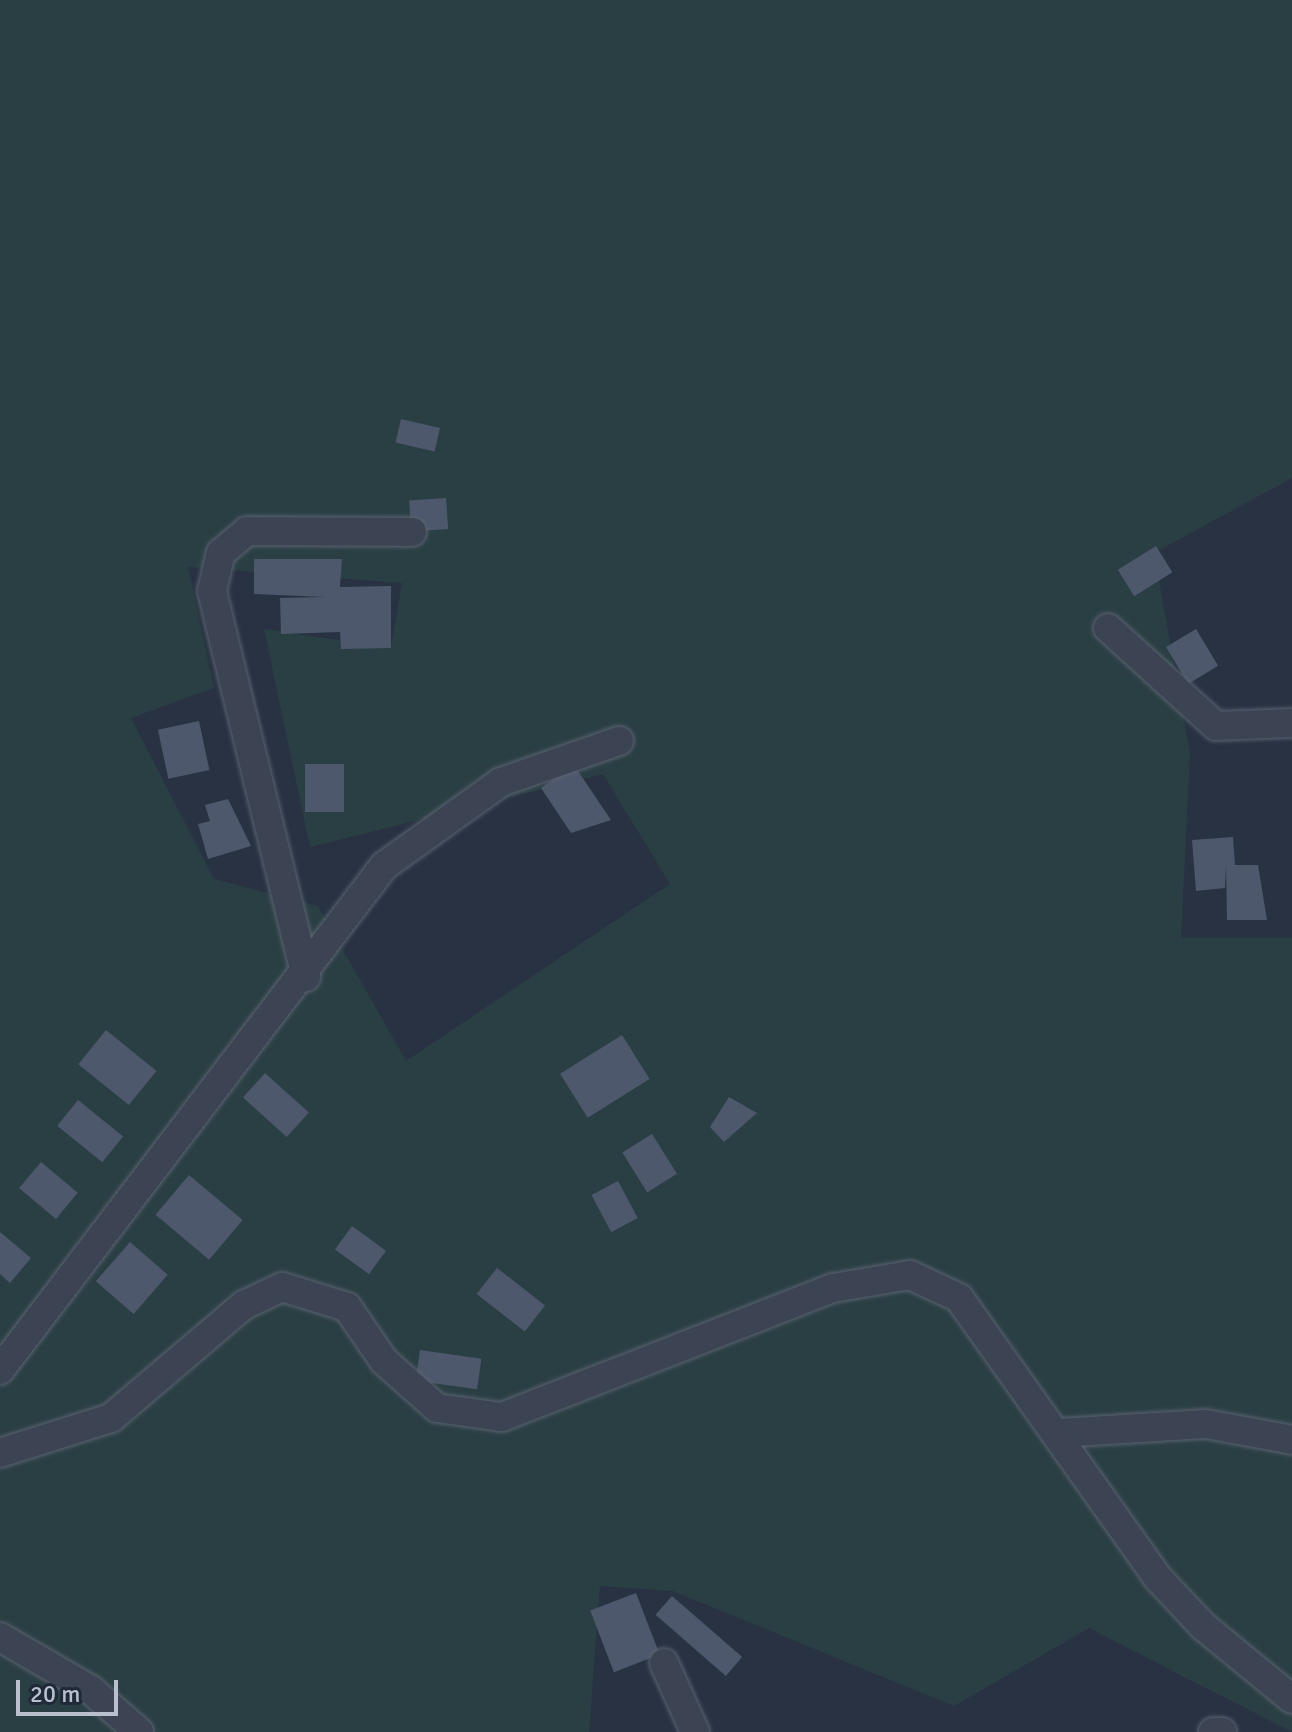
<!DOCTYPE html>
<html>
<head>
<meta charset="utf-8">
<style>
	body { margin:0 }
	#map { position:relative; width:1292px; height:1732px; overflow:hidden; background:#283243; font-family:Signika,sans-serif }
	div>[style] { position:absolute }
	.green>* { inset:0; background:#2a3f44 }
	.building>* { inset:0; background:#4e586c; transform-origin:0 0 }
	.roads { filter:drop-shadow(0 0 2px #5a6270) drop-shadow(0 0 2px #5a6270) }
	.street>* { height:28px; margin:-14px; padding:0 14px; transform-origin:14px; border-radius:14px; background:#3c4453 }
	span { translate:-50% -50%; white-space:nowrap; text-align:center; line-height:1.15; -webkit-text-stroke:7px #202939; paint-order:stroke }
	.scale { position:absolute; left:16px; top:1680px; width:102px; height:36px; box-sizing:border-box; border:4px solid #b9bfcd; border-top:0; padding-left:10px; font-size:24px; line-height:28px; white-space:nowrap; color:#b9bfcd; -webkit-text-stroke:6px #202939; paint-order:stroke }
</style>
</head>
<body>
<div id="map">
	<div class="green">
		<i style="clip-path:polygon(evenodd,0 0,1292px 0,1292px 478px,1154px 553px,1190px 754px,1181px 938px,1292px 938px,1292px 1732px,1089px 1628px,954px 1706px,673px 1591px,600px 1586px,589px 1732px,0 1732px,0 0,188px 567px,402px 583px,391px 648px,264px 629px,310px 847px,603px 774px,670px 884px,406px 1061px,318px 906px,214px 879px,131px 718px,214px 688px,188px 567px)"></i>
	</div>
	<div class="building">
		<i style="left:401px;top:419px;width:40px;height:24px;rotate:13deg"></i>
		<i style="left:446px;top:498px;width:31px;height:37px;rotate:86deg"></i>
		<i style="left:1156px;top:546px;width:31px;height:45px;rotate:58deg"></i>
		<i style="clip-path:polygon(254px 559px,342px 559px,340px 587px,391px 586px,391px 648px,341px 649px,340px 632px,281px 634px,280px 598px,325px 597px,254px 594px)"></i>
		<i style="left:1196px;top:629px;width:43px;height:35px;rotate:59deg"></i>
		<i style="left:199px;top:721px;width:50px;height:42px;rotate:78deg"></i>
		<i style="left:305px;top:764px;width:39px;height:48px"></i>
		<i style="clip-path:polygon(574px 765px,611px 820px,571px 833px,541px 788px)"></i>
		<i style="clip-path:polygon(228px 799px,251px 846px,208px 859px,198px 824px,210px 821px,205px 805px)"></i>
		<i style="clip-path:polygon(1233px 837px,1235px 865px,1258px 865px,1267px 920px,1227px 920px,1226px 865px,1225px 888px,1196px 891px,1192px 840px)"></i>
		<i style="left:106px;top:1030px;width:65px;height:44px;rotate:39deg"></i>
		<i style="left:622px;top:1035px;width:52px;height:73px;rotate:58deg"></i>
		<i style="left:265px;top:1073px;width:59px;height:33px;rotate:42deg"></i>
		<i style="clip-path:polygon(729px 1097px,757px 1113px,724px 1142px,710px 1127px)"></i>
		<i style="left:78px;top:1100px;width:58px;height:33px;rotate:39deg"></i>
		<i style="left:652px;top:1134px;width:47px;height:35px;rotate:58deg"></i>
		<i style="left:41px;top:1162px;width:48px;height:34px;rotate:40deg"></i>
		<i style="left:189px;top:1175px;width:70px;height:52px;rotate:40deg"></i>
		<i style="left:618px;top:1181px;width:42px;height:30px;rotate:62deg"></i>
		<i style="left:352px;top:1226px;width:42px;height:29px;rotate:36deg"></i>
		<i style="clip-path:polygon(0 1232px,31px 1258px,10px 1283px,0 1274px)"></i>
		<i style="left:130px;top:1242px;width:50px;height:52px;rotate:41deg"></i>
		<i style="left:497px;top:1268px;width:61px;height:33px;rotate:38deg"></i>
		<i style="left:420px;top:1350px;width:62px;height:31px;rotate:8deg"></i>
		<i style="left:636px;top:1593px;width:66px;height:49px;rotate:69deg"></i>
		<i style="left:672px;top:1596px;width:93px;height:25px;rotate:41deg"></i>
	</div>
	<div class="roads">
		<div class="street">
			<i style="left:1108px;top:628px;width:146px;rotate:42.2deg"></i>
			<i style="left:1216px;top:726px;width:76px;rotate:-2.3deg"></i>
			<i style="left:306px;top:977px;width:397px;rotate:-103.7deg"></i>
			<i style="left:212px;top:591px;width:39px;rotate:-77deg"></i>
			<i style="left:221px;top:553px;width:34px;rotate:-40deg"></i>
			<i style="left:247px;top:531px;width:165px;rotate:0.3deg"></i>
			<i style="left:0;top:1370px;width:634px;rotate:-52.7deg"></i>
			<i style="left:384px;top:866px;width:144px;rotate:-35.7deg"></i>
			<i style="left:501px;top:782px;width:125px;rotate:-19.2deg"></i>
			<i style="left:1058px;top:1433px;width:148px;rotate:-3.5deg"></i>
			<i style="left:1206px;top:1424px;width:87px;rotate:10.5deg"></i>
			<i style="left:0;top:1453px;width:116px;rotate:-17.5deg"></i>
			<i style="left:111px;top:1418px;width:175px;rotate:-40.4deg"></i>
			<i style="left:244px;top:1305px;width:42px;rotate:-25.3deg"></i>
			<i style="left:282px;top:1287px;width:68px;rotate:17.1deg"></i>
			<i style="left:347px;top:1307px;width:65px;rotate:55.6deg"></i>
			<i style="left:384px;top:1361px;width:71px;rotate:41.6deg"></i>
			<i style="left:437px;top:1408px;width:66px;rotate:7.9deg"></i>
			<i style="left:502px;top:1417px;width:355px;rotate:-21.3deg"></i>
			<i style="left:833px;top:1288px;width:78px;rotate:-9.6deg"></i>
			<i style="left:910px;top:1275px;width:54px;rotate:25.1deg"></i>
			<i style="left:959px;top:1298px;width:344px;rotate:54.6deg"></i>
			<i style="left:1158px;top:1578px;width:66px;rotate:46.8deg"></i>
			<i style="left:1203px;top:1626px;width:115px;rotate:39.4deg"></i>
			<i style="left:0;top:1637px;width:105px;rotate:30.2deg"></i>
			<i style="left:91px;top:1690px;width:64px;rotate:41.2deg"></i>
			<i style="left:664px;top:1663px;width:76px;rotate:65.8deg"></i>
			<i style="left:1213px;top:1732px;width:9px"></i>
		</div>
	</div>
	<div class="scale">20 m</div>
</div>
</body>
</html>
